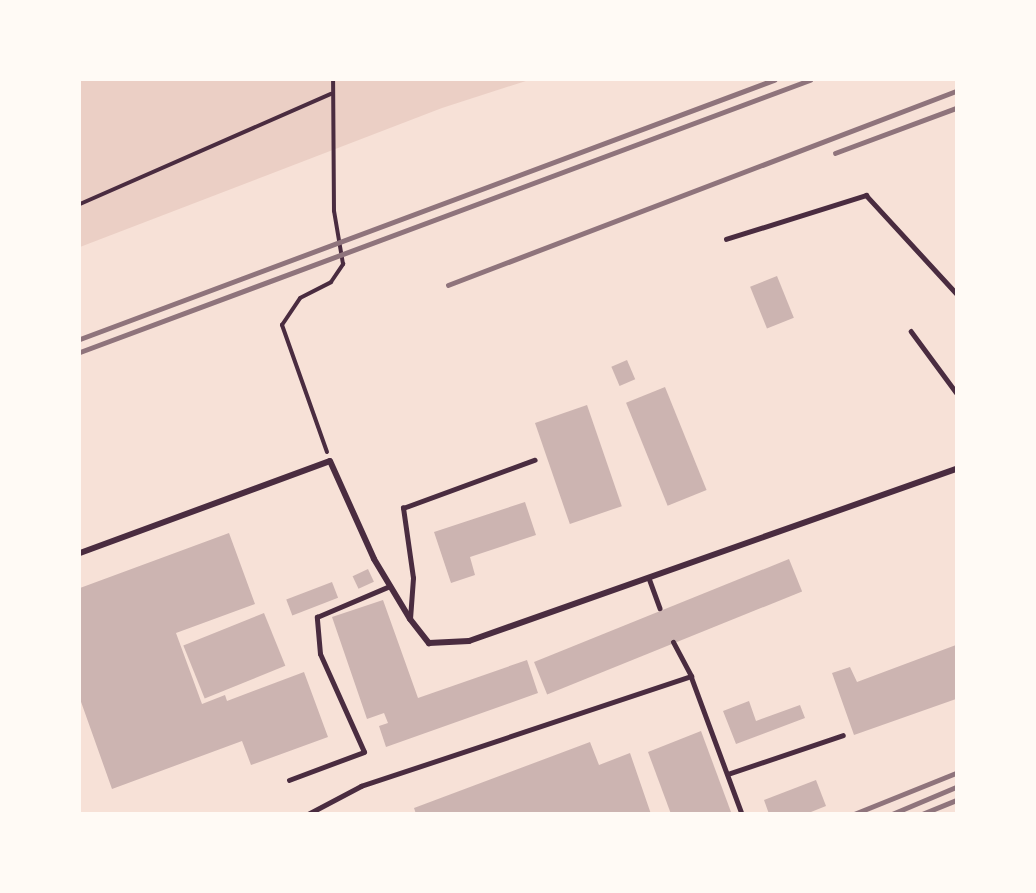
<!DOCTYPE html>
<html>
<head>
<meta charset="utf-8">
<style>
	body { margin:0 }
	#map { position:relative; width:1036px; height:893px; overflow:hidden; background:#f7e1d7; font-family:Poppins,sans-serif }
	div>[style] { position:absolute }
	.green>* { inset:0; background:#ebcfc5 }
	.building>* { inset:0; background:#ccb4b1; transform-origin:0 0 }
	.path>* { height:4px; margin:-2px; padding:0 2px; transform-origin:2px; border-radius:2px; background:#4a2c40 }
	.service>* { height:4.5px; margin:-2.25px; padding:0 2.25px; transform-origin:2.25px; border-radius:2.25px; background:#4a2c40 }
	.minor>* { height:6px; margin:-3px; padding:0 3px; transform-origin:3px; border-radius:3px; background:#4a2c40 }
	.rail>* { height:4.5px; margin:-2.25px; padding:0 2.25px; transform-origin:2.25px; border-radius:2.25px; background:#8f747c }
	span { translate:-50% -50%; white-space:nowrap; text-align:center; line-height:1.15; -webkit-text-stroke:4.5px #fffaf5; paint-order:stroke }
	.frame { position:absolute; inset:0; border:81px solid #fffaf5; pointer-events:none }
</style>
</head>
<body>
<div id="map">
	<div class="green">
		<i style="clip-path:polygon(80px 80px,529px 80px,442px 108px,80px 247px)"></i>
	</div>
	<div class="building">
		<i style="left:777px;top:276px;width:45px;height:29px;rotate:68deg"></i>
		<i style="left:627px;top:360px;width:21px;height:17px;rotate:67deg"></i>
		<i style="left:665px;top:387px;width:111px;height:42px;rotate:68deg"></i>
		<i style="left:587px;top:405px;width:107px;height:55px;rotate:71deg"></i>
		<i style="clip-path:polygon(525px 502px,536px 535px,470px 557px,475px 575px,451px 583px,434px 532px)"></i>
		<i style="clip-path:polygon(229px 533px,255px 604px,176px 633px,202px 704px,225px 695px,227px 701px,304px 672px,328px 737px,251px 765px,242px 741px,112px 789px,80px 699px,80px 588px)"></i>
		<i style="left:789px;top:559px;width:35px;height:275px;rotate:68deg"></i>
		<i style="left:368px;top:569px;width:14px;height:17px;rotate:65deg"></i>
		<i style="left:332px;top:582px;width:17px;height:49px;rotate:69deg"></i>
		<i style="clip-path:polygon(383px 600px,418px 698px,527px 660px,538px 693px,386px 747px,379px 726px,388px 723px,384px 713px,367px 719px,332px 617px)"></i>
		<i style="left:264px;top:613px;width:57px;height:87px;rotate:68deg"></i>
		<i style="clip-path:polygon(956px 645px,956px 699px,854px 735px,832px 673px,850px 667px,857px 682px)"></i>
		<i style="clip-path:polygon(749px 701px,756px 721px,800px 705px,805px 718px,736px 744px,723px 711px)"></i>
		<i style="clip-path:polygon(701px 731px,731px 812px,671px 814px,648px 752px)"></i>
		<i style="clip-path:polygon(590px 742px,599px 765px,630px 753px,651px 814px,416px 814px,414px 808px)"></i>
		<i style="clip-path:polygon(816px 780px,826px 806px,806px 814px,769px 814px,764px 800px)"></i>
	</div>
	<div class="path">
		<i style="left:80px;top:204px;width:274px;rotate:-23.7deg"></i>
		<i style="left:327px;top:452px;width:135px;rotate:-109.5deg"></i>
		<i style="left:282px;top:325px;width:32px;rotate:-56deg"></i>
		<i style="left:300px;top:298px;width:35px;rotate:-27deg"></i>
		<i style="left:331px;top:282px;width:22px;rotate:-56deg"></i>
		<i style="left:343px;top:264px;width:54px;rotate:-99.6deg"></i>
		<i style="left:334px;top:211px;width:131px;rotate:-90.4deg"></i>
	</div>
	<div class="service">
		<i style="left:726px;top:239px;width:147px;rotate:-17.4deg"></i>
		<i style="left:866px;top:195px;width:133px;rotate:47.4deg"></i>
		<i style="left:911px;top:331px;width:76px;rotate:53.6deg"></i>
		<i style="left:649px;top:578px;width:32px;rotate:70deg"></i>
		<i style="left:410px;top:619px;width:41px;rotate:-85.8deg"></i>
		<i style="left:413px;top:578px;width:71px;rotate:-98.1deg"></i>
		<i style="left:403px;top:508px;width:140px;rotate:-20.1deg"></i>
		<i style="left:691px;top:676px;width:147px;rotate:69.7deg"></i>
		<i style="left:728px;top:774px;width:121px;rotate:-18.7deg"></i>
		<i style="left:289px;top:780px;width:80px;rotate:-20.5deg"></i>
		<i style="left:364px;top:752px;width:107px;rotate:-114.2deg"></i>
		<i style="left:320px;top:654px;width:37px;rotate:-95deg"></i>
		<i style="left:317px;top:617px;width:79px;rotate:-23deg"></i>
		<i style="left:308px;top:814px;width:60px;rotate:-27.8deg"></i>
		<i style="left:361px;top:786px;width:348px;rotate:-18.4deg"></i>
		<i style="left:691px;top:676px;width:38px;rotate:-118deg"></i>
	</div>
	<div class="minor">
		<i style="left:80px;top:553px;width:266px;rotate:-20.2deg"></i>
		<i style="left:330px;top:461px;width:107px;rotate:65.8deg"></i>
		<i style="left:374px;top:559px;width:70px;rotate:59deg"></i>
		<i style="left:410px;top:619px;width:31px;rotate:52deg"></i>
		<i style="left:429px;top:643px;width:40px;rotate:-2.9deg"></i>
		<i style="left:469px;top:641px;width:516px;rotate:-19.45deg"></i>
	</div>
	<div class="rail">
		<i style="left:835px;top:153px;width:129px;rotate:-20.4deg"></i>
		<i style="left:448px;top:285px;width:544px;rotate:-20.9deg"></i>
		<i style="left:80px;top:339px;width:741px;rotate:-20.47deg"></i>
		<i style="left:80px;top:352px;width:779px;rotate:-20.44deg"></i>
		<i style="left:854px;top:814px;width:110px;rotate:-21.9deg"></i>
		<i style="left:892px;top:814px;width:69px;rotate:-22.9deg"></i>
		<i style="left:922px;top:814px;width:37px;rotate:-22deg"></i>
	</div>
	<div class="frame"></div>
</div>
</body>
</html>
